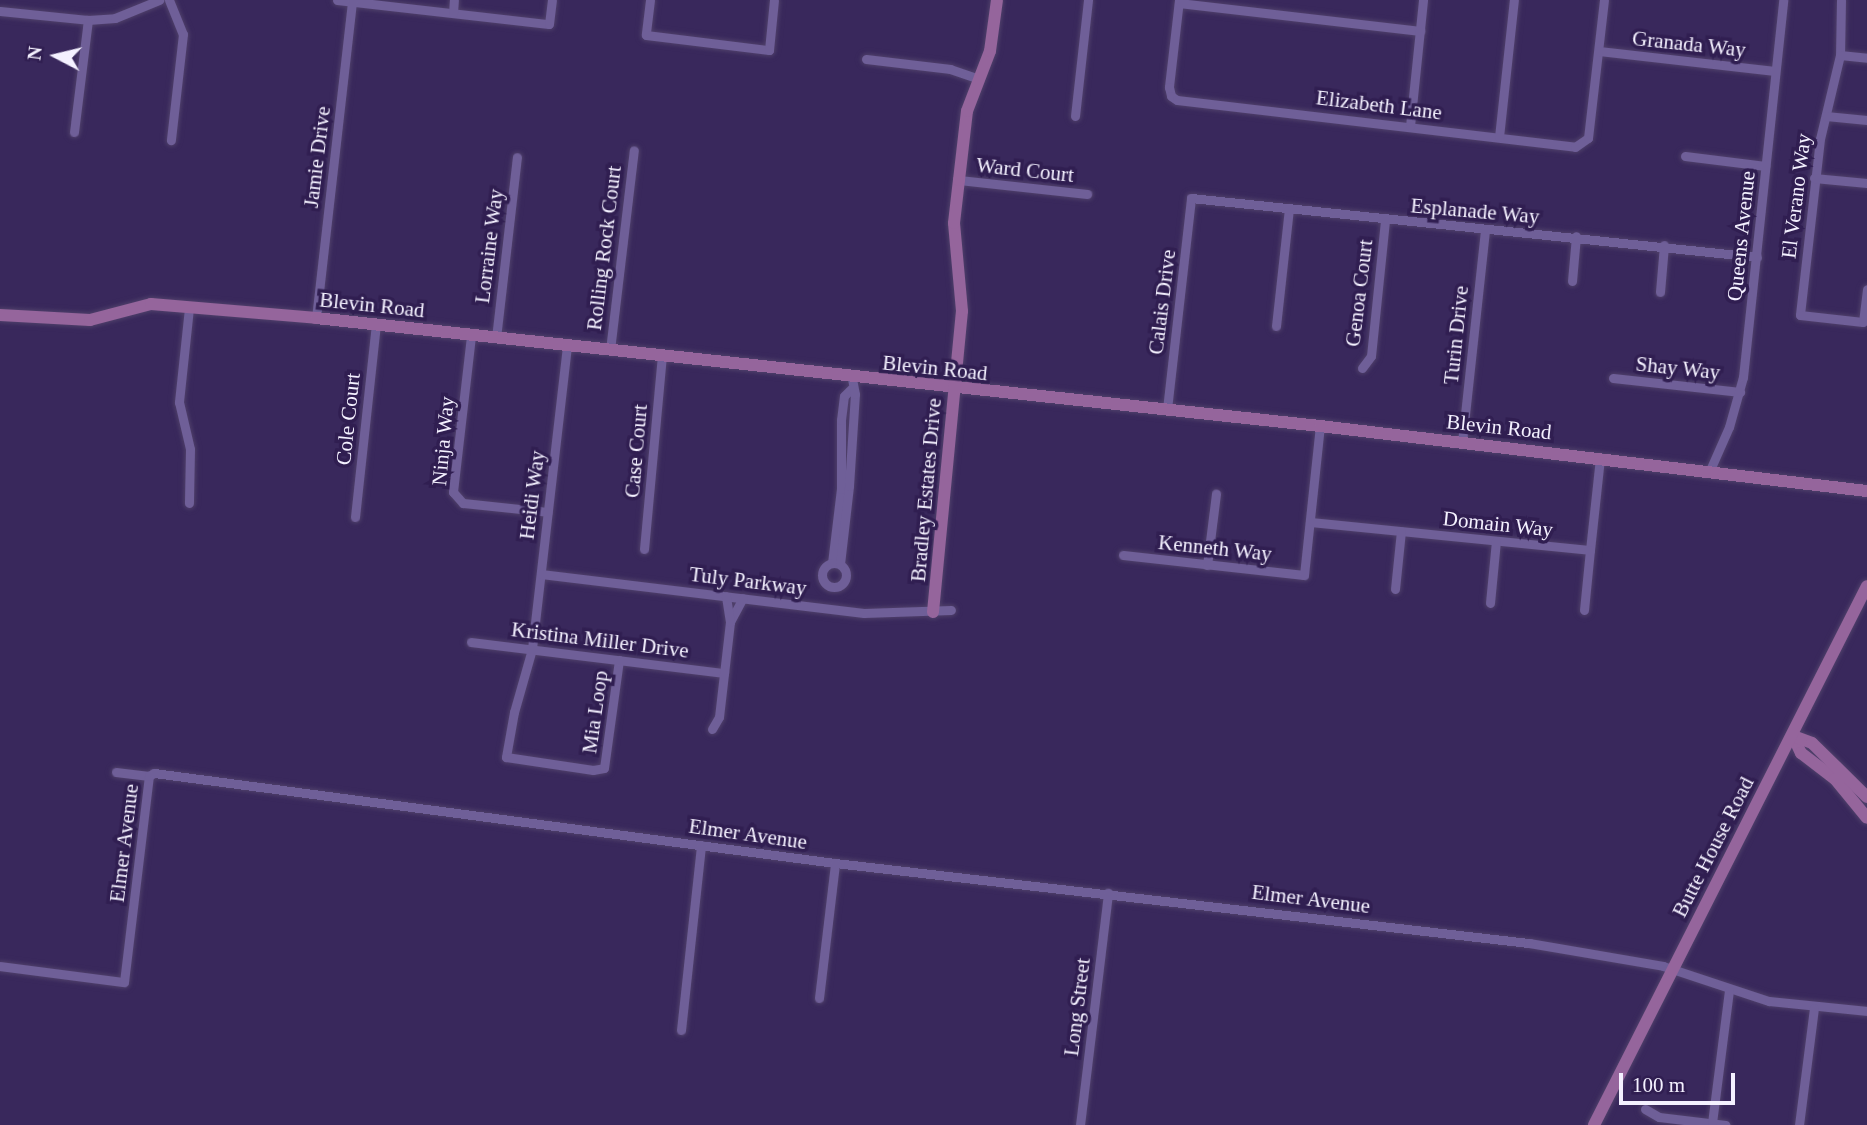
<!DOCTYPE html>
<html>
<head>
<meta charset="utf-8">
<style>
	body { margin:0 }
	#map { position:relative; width:1867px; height:1125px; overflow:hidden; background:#39285c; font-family:"Times New Roman",serif }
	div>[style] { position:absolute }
	.roads { filter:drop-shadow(0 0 2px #4f406a) drop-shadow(0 0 2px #4f406a) }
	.street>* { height:9px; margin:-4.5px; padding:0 4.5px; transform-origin:4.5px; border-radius:4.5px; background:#6f5f98 }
	.street>.ring { margin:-4.5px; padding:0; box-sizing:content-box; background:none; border:9px solid #6f5f98; border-radius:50% }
	.secondary>* { height:12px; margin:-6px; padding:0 6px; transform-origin:6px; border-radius:6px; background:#95659c }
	span { translate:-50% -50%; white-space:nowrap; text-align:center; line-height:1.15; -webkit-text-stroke:7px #301e51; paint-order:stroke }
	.street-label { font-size:21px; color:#f4f1ff }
	.north { position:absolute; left:21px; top:21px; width:70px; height:70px; -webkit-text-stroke:5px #301e51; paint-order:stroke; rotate:277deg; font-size:19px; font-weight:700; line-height:28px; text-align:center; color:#f4f1ff }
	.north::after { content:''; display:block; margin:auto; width:24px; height:32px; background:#f4f1ff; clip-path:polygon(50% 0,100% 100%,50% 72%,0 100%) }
	.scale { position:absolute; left:1619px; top:1073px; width:116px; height:32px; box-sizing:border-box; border:4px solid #f4f1ff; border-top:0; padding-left:9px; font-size:21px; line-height:24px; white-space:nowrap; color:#f4f1ff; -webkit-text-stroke:5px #301e51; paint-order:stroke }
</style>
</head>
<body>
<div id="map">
	<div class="roads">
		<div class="street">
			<i style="left:169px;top:0;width:37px;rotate:68deg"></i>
			<i style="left:183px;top:34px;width:107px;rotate:96.5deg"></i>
			<i style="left:337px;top:0;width:213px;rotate:6.5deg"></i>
			<i style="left:549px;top:24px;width:24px;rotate:-83deg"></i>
			<i style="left:650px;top:0;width:35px;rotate:97deg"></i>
			<i style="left:646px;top:35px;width:124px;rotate:7deg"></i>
			<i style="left:769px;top:50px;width:50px;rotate:-84.3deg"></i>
			<i style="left:1179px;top:0;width:88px;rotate:96.6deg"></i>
			<i style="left:1169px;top:87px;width:9px;rotate:77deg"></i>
			<i style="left:1171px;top:96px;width:7px;rotate:34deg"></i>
			<i style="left:1177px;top:100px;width:401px;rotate:6.7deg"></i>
			<i style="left:1575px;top:147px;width:16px;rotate:-35deg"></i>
			<i style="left:1588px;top:138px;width:139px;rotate:-83.4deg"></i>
			<i style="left:1841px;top:0;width:55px;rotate:91deg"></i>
			<i style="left:1840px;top:55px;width:86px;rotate:103.4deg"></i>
			<i style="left:1820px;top:139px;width:177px;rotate:96.5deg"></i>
			<i style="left:1800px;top:315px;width:63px;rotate:6.3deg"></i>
			<i style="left:1863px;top:322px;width:33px;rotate:-83deg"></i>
			<i style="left:1179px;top:3px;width:243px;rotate:6.6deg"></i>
			<i style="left:0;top:11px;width:88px;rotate:5.8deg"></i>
			<i style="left:88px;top:20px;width:27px;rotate:-4deg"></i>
			<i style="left:115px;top:18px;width:48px;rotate:-22.2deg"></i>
			<i style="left:453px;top:13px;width:13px;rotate:-86deg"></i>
			<i style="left:1599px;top:51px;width:177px;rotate:6.5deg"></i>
			<i style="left:1840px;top:55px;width:27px;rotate:6deg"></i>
			<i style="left:866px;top:59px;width:85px;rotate:6.8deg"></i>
			<i style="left:950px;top:69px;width:31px;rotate:19deg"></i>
			<i style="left:1075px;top:116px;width:117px;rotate:-83.6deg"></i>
			<i style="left:1826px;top:116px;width:41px;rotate:5.6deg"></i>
			<i style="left:1410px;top:126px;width:127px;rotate:-84.1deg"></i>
			<i style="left:74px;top:132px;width:113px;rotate:-82.9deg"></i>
			<i style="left:1499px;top:137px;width:138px;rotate:-83.8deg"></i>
			<i style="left:1685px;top:156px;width:81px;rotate:7.1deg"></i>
			<i style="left:1814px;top:178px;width:53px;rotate:5.4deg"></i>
			<i style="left:959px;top:180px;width:129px;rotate:6.2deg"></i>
			<i style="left:1572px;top:281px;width:45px;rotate:-84.9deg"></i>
			<i style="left:1660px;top:292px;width:47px;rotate:-85.1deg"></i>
			<i style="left:189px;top:308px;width:95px;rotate:96.1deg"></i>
			<i style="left:179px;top:402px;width:48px;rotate:76.8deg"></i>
			<i style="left:190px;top:449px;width:54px;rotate:91.1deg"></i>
			<i style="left:316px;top:318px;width:320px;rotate:-83.5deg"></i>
			<i style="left:1276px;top:326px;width:118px;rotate:-83.7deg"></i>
			<i style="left:471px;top:336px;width:157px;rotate:96.6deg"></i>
			<i style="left:453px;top:492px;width:15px;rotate:48deg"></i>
			<i style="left:463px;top:503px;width:85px;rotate:6deg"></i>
			<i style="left:496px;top:338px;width:182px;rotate:-83.4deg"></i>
			<i style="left:567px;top:346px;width:305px;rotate:96.6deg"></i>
			<i style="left:532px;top:649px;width:66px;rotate:105.9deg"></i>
			<i style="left:514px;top:712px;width:46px;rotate:100.1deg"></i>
			<i style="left:506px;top:757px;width:88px;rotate:8.5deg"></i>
			<i style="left:593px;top:770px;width:11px;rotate:-10deg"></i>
			<i style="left:604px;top:768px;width:109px;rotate:-82.1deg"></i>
			<i style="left:610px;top:350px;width:201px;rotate:-83.2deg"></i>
			<i style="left:1362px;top:368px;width:15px;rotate:-53deg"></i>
			<i style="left:1371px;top:356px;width:137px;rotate:-84.1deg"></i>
			<i style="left:1613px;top:378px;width:128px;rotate:6.3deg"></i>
			<i style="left:1167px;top:409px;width:212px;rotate:-83.5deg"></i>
			<i style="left:1191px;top:198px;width:569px;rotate:5.95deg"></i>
			<i style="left:1462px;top:442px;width:212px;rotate:-83.8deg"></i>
			<i style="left:1710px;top:470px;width:47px;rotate:-66.2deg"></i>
			<i style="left:1729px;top:427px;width:52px;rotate:-74.4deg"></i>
			<i style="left:1743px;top:377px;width:379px;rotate:-83.9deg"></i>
			<i style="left:355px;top:517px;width:193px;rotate:-83.8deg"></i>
			<i style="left:1310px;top:522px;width:281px;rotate:5.7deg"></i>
			<i style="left:1590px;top:550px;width:93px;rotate:-83.8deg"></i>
			<i style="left:644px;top:549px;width:195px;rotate:-84.7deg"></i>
			<i style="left:1123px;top:555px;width:182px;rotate:6.3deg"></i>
			<i style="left:1304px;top:575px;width:150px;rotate:-83.9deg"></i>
			<i style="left:832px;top:563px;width:75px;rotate:-83.1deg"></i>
			<i style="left:841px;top:489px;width:69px;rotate:-90deg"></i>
			<i style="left:841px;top:420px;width:24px;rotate:-83deg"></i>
			<i style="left:844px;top:396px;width:10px;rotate:-45deg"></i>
			<i class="ring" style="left:822px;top:563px;width:15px;height:15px"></i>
			<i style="left:840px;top:564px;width:79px;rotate:-83.4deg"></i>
			<i style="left:849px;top:486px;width:92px;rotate:-86.3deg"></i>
			<i style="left:855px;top:394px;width:16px;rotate:-101deg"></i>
			<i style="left:1207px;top:565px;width:72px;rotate:-82.8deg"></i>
			<i style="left:541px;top:574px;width:325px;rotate:6.9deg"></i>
			<i style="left:864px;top:613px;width:87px;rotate:-2deg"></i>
			<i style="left:1395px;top:589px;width:58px;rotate:-84.1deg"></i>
			<i style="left:1490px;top:603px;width:62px;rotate:-84.5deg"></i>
			<i style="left:1584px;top:610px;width:60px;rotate:-84.3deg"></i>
			<i style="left:730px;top:622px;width:27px;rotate:-62deg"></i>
			<i style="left:471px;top:642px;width:255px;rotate:7deg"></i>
			<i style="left:712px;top:729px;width:14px;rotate:-60deg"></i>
			<i style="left:719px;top:717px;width:96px;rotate:-83.4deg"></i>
			<i style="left:730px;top:622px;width:26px;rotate:-99deg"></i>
			<i style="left:116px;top:772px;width:33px;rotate:7deg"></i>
			<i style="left:0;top:966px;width:125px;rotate:7.4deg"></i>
			<i style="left:124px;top:982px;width:208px;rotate:-83.1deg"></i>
			<i style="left:149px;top:776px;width:6px;rotate:-31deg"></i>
			<i style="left:154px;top:773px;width:687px;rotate:7.53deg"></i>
			<i style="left:835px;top:863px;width:699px;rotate:6.58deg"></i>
			<i style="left:1529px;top:943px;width:136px;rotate:9.7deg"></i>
			<i style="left:1663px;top:966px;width:112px;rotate:18.3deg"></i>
			<i style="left:1769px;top:1001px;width:99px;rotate:5.8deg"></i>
			<i style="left:819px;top:998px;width:136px;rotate:-83.2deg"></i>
			<i style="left:681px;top:1030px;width:186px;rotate:-83.8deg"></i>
			<i style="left:1645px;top:1109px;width:16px;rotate:30deg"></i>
			<i style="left:1659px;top:1117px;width:67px;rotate:6.8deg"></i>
			<i style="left:1712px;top:1123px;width:133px;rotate:-82.7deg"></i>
			<i style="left:1080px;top:1125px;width:234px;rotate:-83.1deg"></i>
			<i style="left:1799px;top:1125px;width:118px;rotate:-82.7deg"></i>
		</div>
		<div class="secondary">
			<i style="left:0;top:315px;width:90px;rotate:3.2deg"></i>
			<i style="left:90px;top:320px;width:63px;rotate:-14.7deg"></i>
			<i style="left:151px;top:304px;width:166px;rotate:4.8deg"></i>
			<i style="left:316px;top:318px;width:1010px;rotate:6.14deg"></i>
			<i style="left:1320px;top:426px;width:551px;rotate:6.78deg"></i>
			<i style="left:933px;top:612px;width:302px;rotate:-84.5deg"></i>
			<i style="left:962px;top:311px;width:88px;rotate:-95.2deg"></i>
			<i style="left:954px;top:223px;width:43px;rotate:-83.4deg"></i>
			<i style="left:959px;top:180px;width:69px;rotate:-83.4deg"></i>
			<i style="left:967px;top:111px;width:64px;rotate:-69deg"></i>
			<i style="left:990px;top:51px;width:51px;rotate:-82.2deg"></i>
			<i style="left:1793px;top:736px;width:19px;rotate:65deg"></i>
			<i style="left:1801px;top:753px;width:43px;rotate:37.4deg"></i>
			<i style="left:1835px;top:779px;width:50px;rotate:50.6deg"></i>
			<i style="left:1793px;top:736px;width:20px;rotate:20deg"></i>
			<i style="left:1812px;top:743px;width:77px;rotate:44.5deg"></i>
			<i style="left:1594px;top:1125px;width:604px;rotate:-63.14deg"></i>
		</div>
	</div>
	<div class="street-label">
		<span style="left:1689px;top:44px;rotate:6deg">Granada Way</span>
		<span style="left:1379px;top:105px;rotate:7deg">Elizabeth Lane</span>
		<span style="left:317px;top:157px;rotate:-83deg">Jamie Drive</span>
		<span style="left:1025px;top:170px;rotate:6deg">Ward Court</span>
		<span style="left:1796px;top:196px;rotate:-83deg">El Verano Way</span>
		<span style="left:1475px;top:211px;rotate:5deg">Esplanade Way</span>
		<span style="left:1741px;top:236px;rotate:-84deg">Queens Avenue</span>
		<span style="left:489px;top:246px;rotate:-83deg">Lorraine Way</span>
		<span style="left:604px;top:248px;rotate:-83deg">Rolling Rock Court</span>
		<span style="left:1359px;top:293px;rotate:-83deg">Genoa Court</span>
		<span style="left:1162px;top:302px;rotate:-83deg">Calais Drive</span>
		<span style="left:372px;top:305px;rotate:6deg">Blevin Road</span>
		<span style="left:1456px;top:335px;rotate:-84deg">Turin Drive</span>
		<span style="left:935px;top:368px;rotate:6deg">Blevin Road</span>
		<span style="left:1678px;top:368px;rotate:6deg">Shay Way</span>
		<span style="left:348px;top:419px;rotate:-84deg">Cole Court</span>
		<span style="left:1499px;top:427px;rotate:6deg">Blevin Road</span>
		<span style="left:443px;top:441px;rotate:-85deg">Ninja Way</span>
		<span style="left:636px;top:451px;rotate:-85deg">Case Court</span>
		<span style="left:926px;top:490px;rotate:-85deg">Bradley Estates Drive</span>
		<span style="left:532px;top:495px;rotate:-83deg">Heidi Way</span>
		<span style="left:1498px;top:524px;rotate:6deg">Domain Way</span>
		<span style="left:1215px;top:548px;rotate:6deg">Kenneth Way</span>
		<span style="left:748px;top:581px;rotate:7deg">Tuly Parkway</span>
		<span style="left:600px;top:640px;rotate:7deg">Kristina Miller Drive</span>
		<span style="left:595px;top:712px;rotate:-82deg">Mia Loop</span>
		<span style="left:748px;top:834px;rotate:8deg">Elmer Avenue</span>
		<span style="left:124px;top:843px;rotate:-83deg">Elmer Avenue</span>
		<span style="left:1713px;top:847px;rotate:-63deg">Butte House Road</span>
		<span style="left:1311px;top:899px;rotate:7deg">Elmer Avenue</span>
		<span style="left:1077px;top:1007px;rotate:-83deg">Long Street</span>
	</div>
	<div class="north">N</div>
	<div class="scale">100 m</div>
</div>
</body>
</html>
